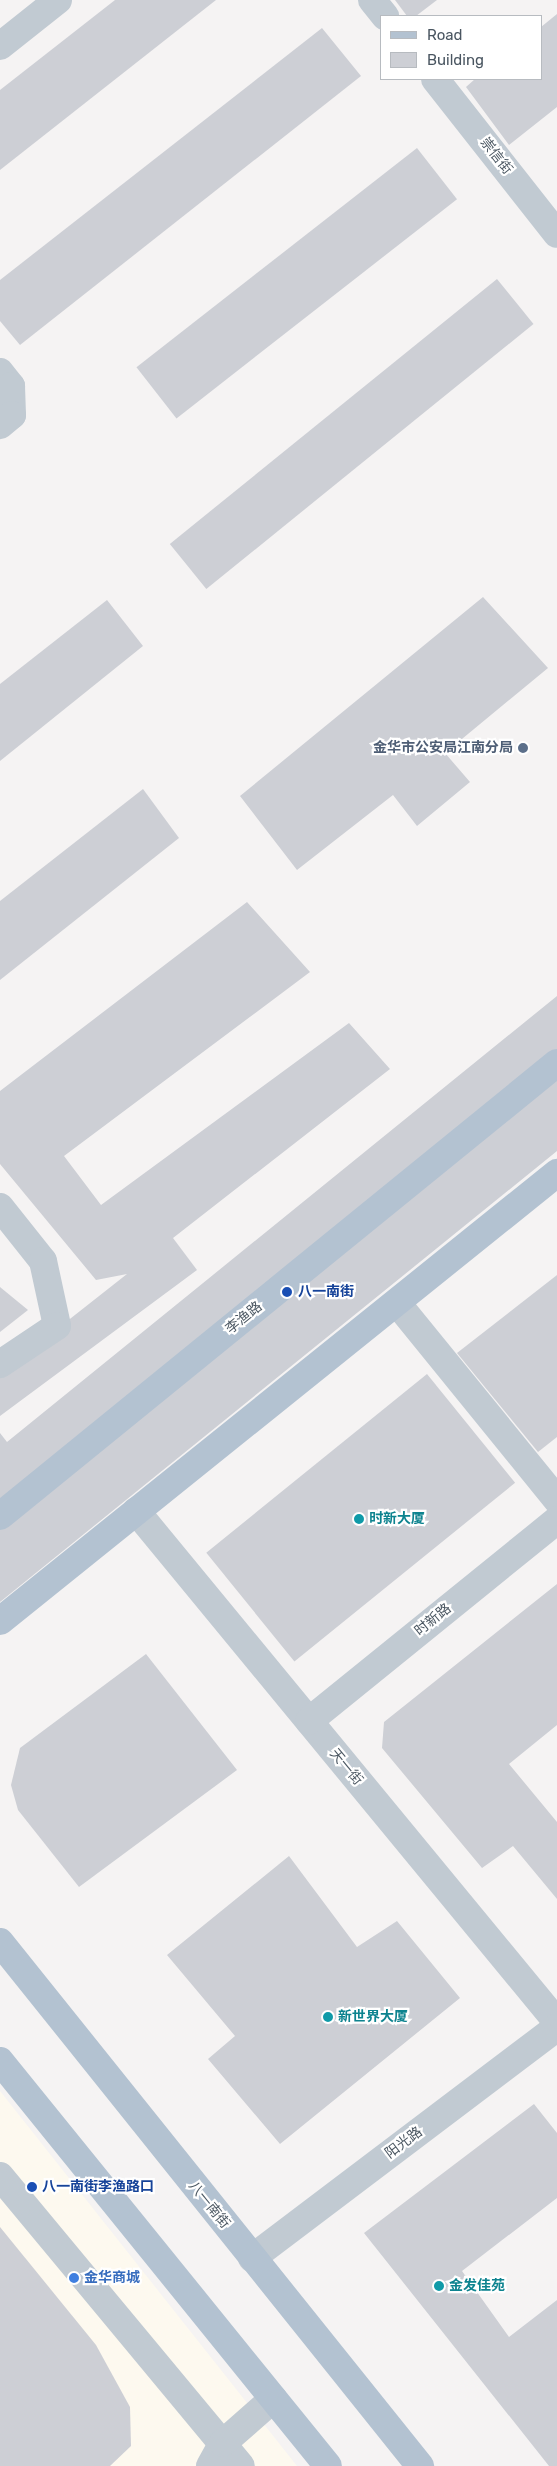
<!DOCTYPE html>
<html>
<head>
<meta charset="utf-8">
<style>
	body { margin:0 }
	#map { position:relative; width:557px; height:2466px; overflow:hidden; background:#f5f3f3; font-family:Rubik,"Noto Sans SC",sans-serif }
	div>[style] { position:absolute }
	.commercial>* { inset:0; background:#fdf9ef }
	.building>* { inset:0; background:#cdcfd5; transform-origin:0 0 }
	.minor>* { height:28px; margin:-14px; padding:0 14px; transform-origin:14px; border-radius:14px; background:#c1cad2 }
	.major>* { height:28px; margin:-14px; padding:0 14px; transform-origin:14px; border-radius:14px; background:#b3c2d1 }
	.dots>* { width:14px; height:14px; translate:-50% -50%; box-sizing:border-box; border:2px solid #fff; border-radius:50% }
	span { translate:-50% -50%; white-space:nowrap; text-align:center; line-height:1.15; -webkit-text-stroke:4.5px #fff; paint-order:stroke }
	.street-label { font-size:14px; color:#4a5661 }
	.service-label { font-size:14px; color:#4e5e75; font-weight:700 }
	.right { translate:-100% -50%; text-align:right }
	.transit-label { font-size:14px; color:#164399; font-weight:700 }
	.left { translate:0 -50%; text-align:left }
	.culture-label { font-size:14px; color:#0d838f; font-weight:700 }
	.shop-label { font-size:14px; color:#366cbe; font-weight:700 }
	.legend { position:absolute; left:380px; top:15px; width:162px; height:65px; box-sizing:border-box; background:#fff; border:1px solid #b7bbc0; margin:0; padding:6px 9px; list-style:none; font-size:15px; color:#4a5661 }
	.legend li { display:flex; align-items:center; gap:10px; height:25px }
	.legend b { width:25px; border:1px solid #b7bbc0 }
</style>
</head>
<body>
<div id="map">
	<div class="commercial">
		<i style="clip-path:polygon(0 2091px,297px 2466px,0 2466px)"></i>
	</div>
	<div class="building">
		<i style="clip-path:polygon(115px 0,216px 0,0 170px,0 90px)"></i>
		<i style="clip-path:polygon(395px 0,437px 0,416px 16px,407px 16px)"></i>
		<i style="clip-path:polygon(557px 14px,557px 107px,509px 145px,466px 87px,475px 79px,541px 79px,541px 27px)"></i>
		<i style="clip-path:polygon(322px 28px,361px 76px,20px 345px,0 321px,0 280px)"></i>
		<i style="left:417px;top:148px;width:65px;height:356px;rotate:52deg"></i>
		<i style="left:497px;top:279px;width:58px;height:421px;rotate:51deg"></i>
		<i style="clip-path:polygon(483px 597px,548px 668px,445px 753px,470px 782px,417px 826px,393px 795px,297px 870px,240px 796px)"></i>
		<i style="clip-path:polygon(107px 600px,143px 646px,0 761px,0 684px)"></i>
		<i style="clip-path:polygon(143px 789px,179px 838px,0 980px,0 901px)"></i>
		<i style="clip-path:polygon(247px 902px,310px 972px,64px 1156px,101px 1205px,349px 1023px,390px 1069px,173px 1238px,197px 1270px,0 1416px,0 1374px,127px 1274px,96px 1280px,0 1164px,0 1091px)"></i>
		<i style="clip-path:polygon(557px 996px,557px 1151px,0 1602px,0 1433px,7px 1442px)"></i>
		<i style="clip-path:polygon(557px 1275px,557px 1437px,538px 1452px,457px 1353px)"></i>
		<i style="clip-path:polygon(0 1287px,28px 1310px,0 1332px)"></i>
		<i style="left:427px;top:1374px;width:140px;height:284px;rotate:51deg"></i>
		<i style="clip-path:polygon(557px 1584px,557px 1725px,509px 1764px,557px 1822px,557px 1899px,513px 1846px,482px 1868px,382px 1748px,384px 1722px)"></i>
		<i style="clip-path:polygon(146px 1654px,237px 1770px,79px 1887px,18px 1810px,11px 1785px,20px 1748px)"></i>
		<i style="clip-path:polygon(289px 1856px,357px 1947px,397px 1921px,460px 1998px,280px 2144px,208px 2059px,235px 2036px,167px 1955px)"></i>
		<i style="clip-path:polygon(534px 2104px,557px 2133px,557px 2198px,462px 2271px,509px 2337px,557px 2300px,557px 2466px,549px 2466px,364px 2233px)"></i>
		<i style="clip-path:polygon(0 2227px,96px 2345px,130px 2407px,131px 2446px,110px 2466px,0 2466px)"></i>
	</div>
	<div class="minor">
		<i style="left:372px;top:0;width:21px;rotate:51deg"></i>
		<i style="left:0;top:46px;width:74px;rotate:-38.4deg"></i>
		<i style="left:435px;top:79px;width:197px;rotate:51.8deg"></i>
		<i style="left:0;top:372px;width:18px;rotate:52deg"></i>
		<i style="left:11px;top:386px;width:29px;rotate:88deg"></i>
		<i style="left:12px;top:415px;width:16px;rotate:140deg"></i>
		<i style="left:0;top:1207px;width:69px;rotate:51.5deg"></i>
		<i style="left:43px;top:1261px;width:66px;rotate:77.8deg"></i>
		<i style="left:57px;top:1326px;width:69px;rotate:146.3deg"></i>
		<i style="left:397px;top:1303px;width:254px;rotate:50.9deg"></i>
		<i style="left:136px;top:1511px;width:662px;rotate:50.52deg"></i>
		<i style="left:309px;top:1721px;width:319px;rotate:-39deg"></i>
		<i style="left:0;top:2176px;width:377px;rotate:50.3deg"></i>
		<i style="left:252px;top:2258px;width:383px;rotate:-37.1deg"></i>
		<i style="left:210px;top:2466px;width:26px;rotate:-61deg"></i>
		<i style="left:223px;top:2443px;width:67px;rotate:-41.3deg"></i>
	</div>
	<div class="major">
		<i style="left:0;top:1516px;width:718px;rotate:-39.12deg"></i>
		<i style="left:0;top:1621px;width:715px;rotate:-38.81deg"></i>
		<i style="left:0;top:1942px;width:672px;rotate:51.29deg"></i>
		<i style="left:0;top:2061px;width:521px;rotate:51deg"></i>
	</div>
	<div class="dots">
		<i style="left:523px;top:748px;background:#5c6f8a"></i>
		<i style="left:287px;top:1292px;background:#1a4fb4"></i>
		<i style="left:359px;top:1519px;background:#0f9aa8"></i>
		<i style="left:328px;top:2017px;background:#0f9aa8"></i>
		<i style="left:32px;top:2187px;background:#1a4fb4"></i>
		<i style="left:74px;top:2278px;background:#3f7fe0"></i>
		<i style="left:439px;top:2286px;background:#0f9aa8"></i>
	</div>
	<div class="street-label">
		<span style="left:496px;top:156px;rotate:52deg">崇信街</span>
		<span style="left:244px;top:1318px;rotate:-39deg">李渔路</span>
		<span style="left:433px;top:1620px;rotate:-39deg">时新路</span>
		<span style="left:346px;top:1767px;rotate:50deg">天一街</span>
		<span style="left:404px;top:2143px;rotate:-37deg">阳光路</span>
		<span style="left:209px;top:2205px;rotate:51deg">八一南街</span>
	</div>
	<div class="service-label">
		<span class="right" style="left:513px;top:748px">金华市公安局江南分局</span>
	</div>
	<div class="transit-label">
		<span class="left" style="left:298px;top:1292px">八一南街</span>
		<span class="left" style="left:42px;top:2187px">八一南街李渔路口</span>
	</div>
	<div class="culture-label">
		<span class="left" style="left:369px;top:1519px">时新大厦</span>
		<span class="left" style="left:338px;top:2017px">新世界大厦</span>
		<span class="left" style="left:449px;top:2286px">金发佳苑</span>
	</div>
	<div class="shop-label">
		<span class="left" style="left:84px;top:2278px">金华商城</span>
	</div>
	<ul class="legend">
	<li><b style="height:6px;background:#b3c2d1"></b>Road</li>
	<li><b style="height:14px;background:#cdcfd5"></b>Building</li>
	</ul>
</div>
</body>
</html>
